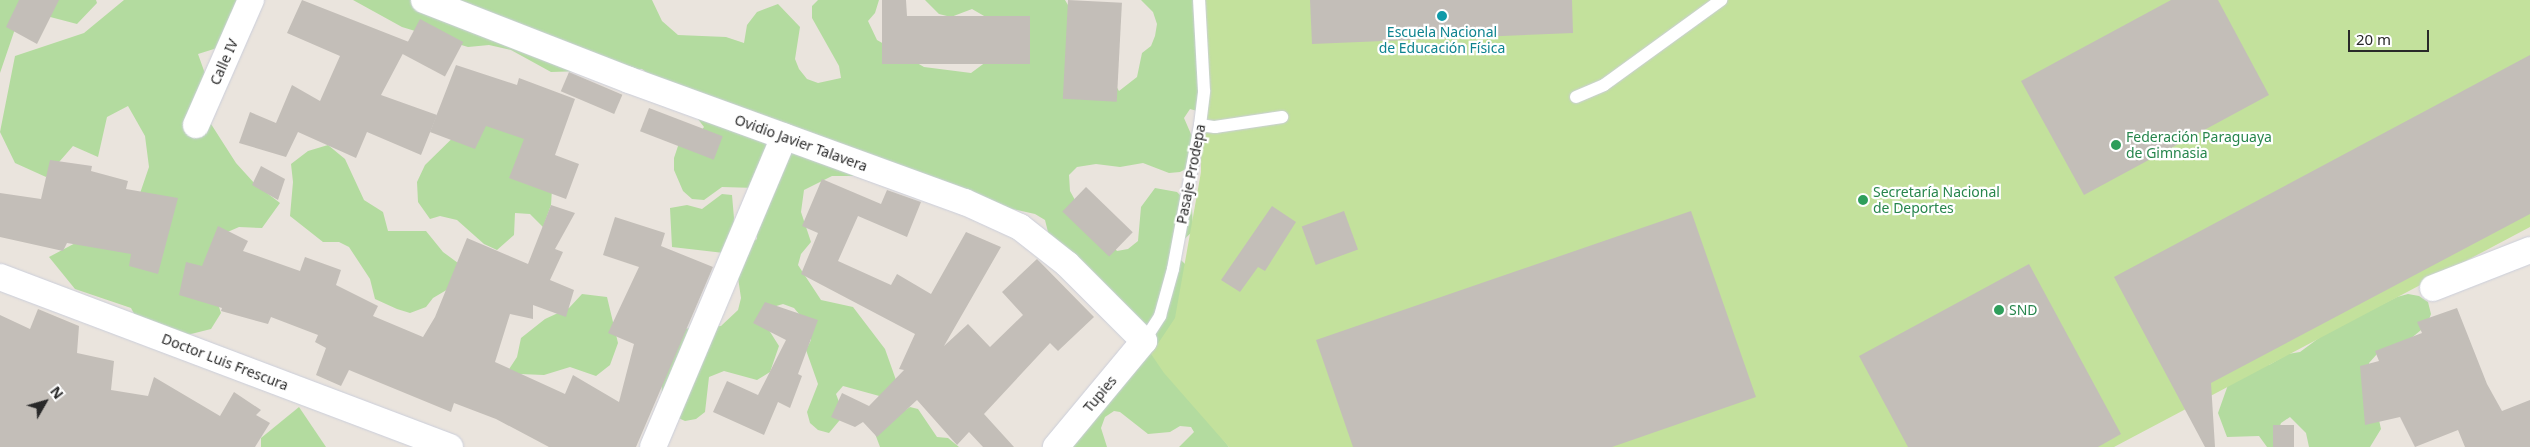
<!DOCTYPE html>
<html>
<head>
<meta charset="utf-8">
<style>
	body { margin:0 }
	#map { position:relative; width:2530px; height:447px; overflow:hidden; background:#eae4dd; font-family:"Noto Sans",sans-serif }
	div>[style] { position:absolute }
	.green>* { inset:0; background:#b3db9f }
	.pitch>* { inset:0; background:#c3e19c }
	.building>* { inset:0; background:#c3beb8; transform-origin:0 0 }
	.roads { filter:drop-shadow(0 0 1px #cbceda) drop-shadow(0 0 1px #cbceda) }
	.service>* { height:12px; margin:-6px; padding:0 6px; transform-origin:6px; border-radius:6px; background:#fff }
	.minor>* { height:26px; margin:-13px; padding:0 13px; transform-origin:13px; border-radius:13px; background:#fff }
	.dots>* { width:14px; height:14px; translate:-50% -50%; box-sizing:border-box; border:2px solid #fff; border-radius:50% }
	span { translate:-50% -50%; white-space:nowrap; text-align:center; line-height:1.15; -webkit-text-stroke:4.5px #fff; paint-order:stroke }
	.culture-label { font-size:14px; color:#0d838f }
	.street-label { font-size:14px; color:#292929 }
	.leisure-label { font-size:14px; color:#27864d }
	.left { translate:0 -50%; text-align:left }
	.north { position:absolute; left:20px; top:377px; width:50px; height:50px; -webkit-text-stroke:4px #fff; paint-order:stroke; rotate:52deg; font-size:14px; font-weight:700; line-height:20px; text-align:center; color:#292929 }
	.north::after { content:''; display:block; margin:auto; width:18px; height:22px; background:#292929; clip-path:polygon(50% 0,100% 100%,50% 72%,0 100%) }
	.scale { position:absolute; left:2348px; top:30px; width:81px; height:22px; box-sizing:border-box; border:2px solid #292929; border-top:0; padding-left:6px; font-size:15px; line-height:18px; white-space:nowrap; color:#292929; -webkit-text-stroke:4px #fff; paint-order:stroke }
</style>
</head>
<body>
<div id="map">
	<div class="green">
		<i style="clip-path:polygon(0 0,96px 0,97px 3px,77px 24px,35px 13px,15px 29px,0 73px)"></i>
		<i style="clip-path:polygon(124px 0,249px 0,233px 43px,198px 54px,208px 82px,211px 124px,236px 163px,255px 184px,280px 203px,262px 228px,239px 227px,223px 234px,215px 295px,221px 313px,211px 329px,167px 340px,143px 331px,131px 308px,75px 289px,49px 257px,83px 239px,122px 246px,149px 167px,145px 136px,128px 106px,107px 117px,98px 157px,73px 146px,46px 177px,15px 163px,0 132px,15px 56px,84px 33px)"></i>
		<i style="clip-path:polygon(353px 0,652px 0,662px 21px,678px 35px,726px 37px,744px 43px,747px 25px,757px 12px,778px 4px,800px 27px,795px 59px,799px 69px,807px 79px,818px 83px,841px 78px,839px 66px,812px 18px,812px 6px,818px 0,879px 0,875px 13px,868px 21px,877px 40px,924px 67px,971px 73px,990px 59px,991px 20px,972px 9px,951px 17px,939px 14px,925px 0,1065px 0,1119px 91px,1137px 77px,1142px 53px,1151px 46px,1155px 36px,1157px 24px,1153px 12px,1141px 0,1256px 0,1201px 112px,1190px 109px,1184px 118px,1197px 148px,1190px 167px,1180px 172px,1169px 173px,1143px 163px,1120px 167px,1096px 164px,1077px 167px,1069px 175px,1070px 191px,1075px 200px,1117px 251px,1128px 249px,1138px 241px,1141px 207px,1155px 188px,1177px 192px,1192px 208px,1193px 231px,1177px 246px,1178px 257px,1185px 264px,1218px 433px,1229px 447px,1179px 447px,1194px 432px,1191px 427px,1180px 426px,1170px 432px,1148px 434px,1120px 412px,1114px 411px,1105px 417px,1101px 428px,1107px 447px,1065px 447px,1139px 354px,1050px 240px,1045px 220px,1035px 214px,868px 176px,832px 176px,804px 190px,801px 212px,811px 242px,801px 254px,798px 265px,821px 300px,853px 307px,885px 349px,896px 380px,883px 397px,843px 386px,836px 394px,844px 415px,829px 433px,818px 430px,810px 423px,807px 412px,818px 384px,806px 350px,811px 340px,810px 327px,794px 308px,783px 304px,773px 307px,767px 327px,779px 346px,770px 372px,757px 380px,724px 371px,709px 377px,705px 412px,696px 419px,685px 421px,674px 416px,662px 395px,661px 371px,681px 329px,721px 326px,738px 310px,741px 298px,736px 264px,747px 245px,757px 239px,756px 188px,722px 187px,704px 200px,692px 199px,683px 191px,674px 170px,674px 158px,678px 146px,697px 136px,704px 127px,688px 106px,642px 69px,551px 72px,511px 50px,489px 45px,468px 47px,402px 27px)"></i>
		<i style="clip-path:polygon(471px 120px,516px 124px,552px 189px,551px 205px,543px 227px,530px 214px,515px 213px,514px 235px,497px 250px,484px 244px,457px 220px,440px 216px,430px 219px,418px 202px,417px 182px,425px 165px)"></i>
		<i style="clip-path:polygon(328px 145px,345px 159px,364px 200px,383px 212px,388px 231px,426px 231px,443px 252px,458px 263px,460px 282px,433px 298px,426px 307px,410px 313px,397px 309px,375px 299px,370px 279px,349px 247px,339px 242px,323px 242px,290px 216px,293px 182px,291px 164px,308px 151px)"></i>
		<i style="clip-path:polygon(722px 194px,732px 195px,734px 218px,733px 237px,724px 253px,672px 247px,670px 208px,687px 205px,702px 209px)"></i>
		<i style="clip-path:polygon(582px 294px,607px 297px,618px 343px,610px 365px,596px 376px,570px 367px,544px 375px,520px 374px,504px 377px,517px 357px,521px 338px,545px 319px,569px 308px)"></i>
		<i style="clip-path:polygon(2408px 294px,2419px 296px,2428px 302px,2431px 314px,2427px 325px,2409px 340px,2377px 354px,2369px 363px,2369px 375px,2381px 429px,2370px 447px,2309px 447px,2306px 433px,2290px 417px,2281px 423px,2277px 434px,2280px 447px,2267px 447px,2259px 436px,2227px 437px,2218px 413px,2229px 382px,2258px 364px,2269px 365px,2288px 354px,2300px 352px,2327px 332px,2397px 297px)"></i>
		<i style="clip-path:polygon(299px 407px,326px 447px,261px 447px,261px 438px)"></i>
		<i style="clip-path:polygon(910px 407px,918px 409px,937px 437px,948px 438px,959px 447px,880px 447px,874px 431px)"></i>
	</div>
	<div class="pitch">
		<i style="clip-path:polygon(1200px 0,2530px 0,2530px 227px,2114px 447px,1229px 447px,1164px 373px,1151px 354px,1175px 318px,1201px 172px)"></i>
	</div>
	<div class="building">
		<i style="clip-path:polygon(19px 0,59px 0,37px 44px,6px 27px)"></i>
		<i style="clip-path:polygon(302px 0,409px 42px,381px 95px,437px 115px,421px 155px,367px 132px,356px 158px,298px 132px,286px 157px,239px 143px,250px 112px,276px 123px,292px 85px,320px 101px,340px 56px,287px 33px)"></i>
		<i style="clip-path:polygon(882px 0,906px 0,907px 16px,1030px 16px,1030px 64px,882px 64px)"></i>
		<i style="left:1068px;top:0;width:54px;height:99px;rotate:3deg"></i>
		<i style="clip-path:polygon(1310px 0,1572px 0,1573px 33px,1312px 44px)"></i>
		<i style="clip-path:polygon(2171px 0,2218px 0,2269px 95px,2084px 195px,2021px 81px)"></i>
		<i style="left:420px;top:19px;width:49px;height:39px;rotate:28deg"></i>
		<i style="clip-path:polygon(2530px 55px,2530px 214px,2211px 383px,2215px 447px,2205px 447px,2114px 277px)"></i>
		<i style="clip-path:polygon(456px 65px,517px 85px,519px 78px,575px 99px,555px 155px,579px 164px,566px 199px,509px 178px,524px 139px,486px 126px,475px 149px,430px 132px)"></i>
		<i style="left:569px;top:72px;width:58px;height:21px;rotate:23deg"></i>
		<i style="left:649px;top:108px;width:79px;height:25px;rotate:21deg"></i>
		<i style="clip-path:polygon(50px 160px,92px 166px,91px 171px,128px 181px,126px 189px,178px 198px,158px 274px,129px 266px,131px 254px,67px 243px,63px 251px,0 237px,0 193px,41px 199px)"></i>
		<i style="clip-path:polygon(261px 166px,285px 179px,278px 200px,252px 185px)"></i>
		<i style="clip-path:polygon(822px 179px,881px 204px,887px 190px,921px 202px,907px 237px,858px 216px,838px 261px,891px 285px,897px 274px,931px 294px,966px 232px,1001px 247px,944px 346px,968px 324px,990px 347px,1023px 315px,1002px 292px,1037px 259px,1094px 317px,1058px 351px,1050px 343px,984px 414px,1014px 447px,983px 447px,969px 432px,957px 445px,917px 400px,877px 437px,863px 422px,855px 427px,831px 417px,842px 393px,869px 406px,904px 370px,899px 369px,915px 334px,801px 274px,818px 233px,802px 226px)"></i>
		<i style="left:1086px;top:187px;width:65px;height:34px;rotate:44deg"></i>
		<i style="clip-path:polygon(551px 205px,575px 213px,555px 249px,563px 252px,550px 280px,574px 290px,566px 317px,533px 305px,533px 319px,510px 314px,495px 362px,565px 394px,573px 375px,619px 402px,634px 344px,608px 333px,639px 267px,603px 255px,615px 217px,665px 233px,661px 246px,713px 267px,636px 447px,549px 447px,496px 419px,454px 403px,451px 412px,349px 370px,341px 386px,316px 375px,326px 348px,315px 342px,318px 335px,271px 317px,268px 324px,221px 311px,222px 308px,179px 295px,186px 262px,202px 266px,218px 226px,248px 241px,243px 251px,300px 271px,305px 257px,341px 270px,336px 285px,378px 306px,373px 316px,423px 337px,435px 317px,467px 238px,528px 264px)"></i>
		<i style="clip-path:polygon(1272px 206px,1296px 222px,1265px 271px,1258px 267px,1240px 292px,1221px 280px)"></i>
		<i style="left:1344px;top:211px;width:41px;height:45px;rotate:70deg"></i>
		<i style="clip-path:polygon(1691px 211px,1756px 397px,1612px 447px,1353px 447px,1316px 340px)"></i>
		<i style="clip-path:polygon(2029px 264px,2121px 434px,2098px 447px,1908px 447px,1859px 356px)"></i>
		<i style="clip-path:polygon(765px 302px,818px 320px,798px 374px,802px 376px,790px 408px,778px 402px,764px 435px,713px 412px,727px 381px,758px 395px,786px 340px,753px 323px)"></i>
		<i style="clip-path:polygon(2457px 308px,2487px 384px,2502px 411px,2530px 400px,2530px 447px,2465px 447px,2458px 430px,2415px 447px,2400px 417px,2365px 425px,2360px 366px,2379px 361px,2375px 351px,2422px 333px,2417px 322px)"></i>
		<i style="clip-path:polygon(38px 309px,79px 326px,77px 353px,114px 361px,111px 390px,148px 396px,154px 377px,220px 416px,234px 392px,261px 410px,256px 415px,270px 423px,255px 447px,0 447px,0 315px,30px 329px)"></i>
		<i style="left:2273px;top:425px;width:21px;height:22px"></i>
	</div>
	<div class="roads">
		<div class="service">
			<i style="left:1576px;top:97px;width:30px;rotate:-23deg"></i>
			<i style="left:1604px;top:85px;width:145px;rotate:-36deg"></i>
			<i style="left:1200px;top:125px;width:15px;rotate:8deg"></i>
			<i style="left:1215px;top:127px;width:68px;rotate:-8.5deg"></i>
			<i style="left:1144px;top:341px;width:30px;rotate:-57deg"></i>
			<i style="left:1160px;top:316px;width:49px;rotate:-74.5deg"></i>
			<i style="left:1173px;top:269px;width:147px;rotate:-79.4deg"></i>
			<i style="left:1200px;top:125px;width:34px;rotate:-83deg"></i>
			<i style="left:1204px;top:91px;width:91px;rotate:-93.1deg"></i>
		</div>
		<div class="minor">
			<i style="left:424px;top:0;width:220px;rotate:21.3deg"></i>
			<i style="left:629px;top:80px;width:357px;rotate:20deg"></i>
			<i style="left:965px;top:202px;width:60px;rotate:24.4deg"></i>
			<i style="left:1020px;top:227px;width:60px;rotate:38.2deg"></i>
			<i style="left:1067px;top:264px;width:109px;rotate:45deg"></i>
			<i style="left:1144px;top:341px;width:138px;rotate:129.7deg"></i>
			<i style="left:196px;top:125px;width:137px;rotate:-66.3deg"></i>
			<i style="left:0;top:277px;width:481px;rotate:20.7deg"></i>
			<i style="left:2433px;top:288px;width:104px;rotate:-21.4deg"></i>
			<i style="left:653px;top:447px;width:337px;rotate:-67.1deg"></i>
		</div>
	</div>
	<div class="dots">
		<i style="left:1442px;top:16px;background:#0f9aa8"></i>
		<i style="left:2116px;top:145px;background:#2e9e5b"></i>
		<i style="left:1863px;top:200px;background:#2e9e5b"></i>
		<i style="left:1999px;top:310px;background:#2e9e5b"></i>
	</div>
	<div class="culture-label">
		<span style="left:1442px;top:40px">Escuela Nacional<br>de Educación Física</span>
	</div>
	<div class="street-label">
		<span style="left:224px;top:62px;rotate:-66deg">Calle IV</span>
		<span style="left:801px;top:143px;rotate:20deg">Ovidio Javier Talavera</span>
		<span style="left:1191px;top:174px;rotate:-79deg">Pasaje Prodepa</span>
		<span style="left:225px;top:362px;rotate:21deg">Doctor Luis Frescura</span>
		<span style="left:1100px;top:394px;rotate:-50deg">Tupies</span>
	</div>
	<div class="leisure-label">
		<span class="left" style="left:2126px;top:145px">Federación Paraguaya<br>de Gimnasia</span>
		<span class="left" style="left:1873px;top:200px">Secretaría Nacional<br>de Deportes</span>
		<span class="left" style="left:2009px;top:310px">SND</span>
	</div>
	<div class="north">N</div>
	<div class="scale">20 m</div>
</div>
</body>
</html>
